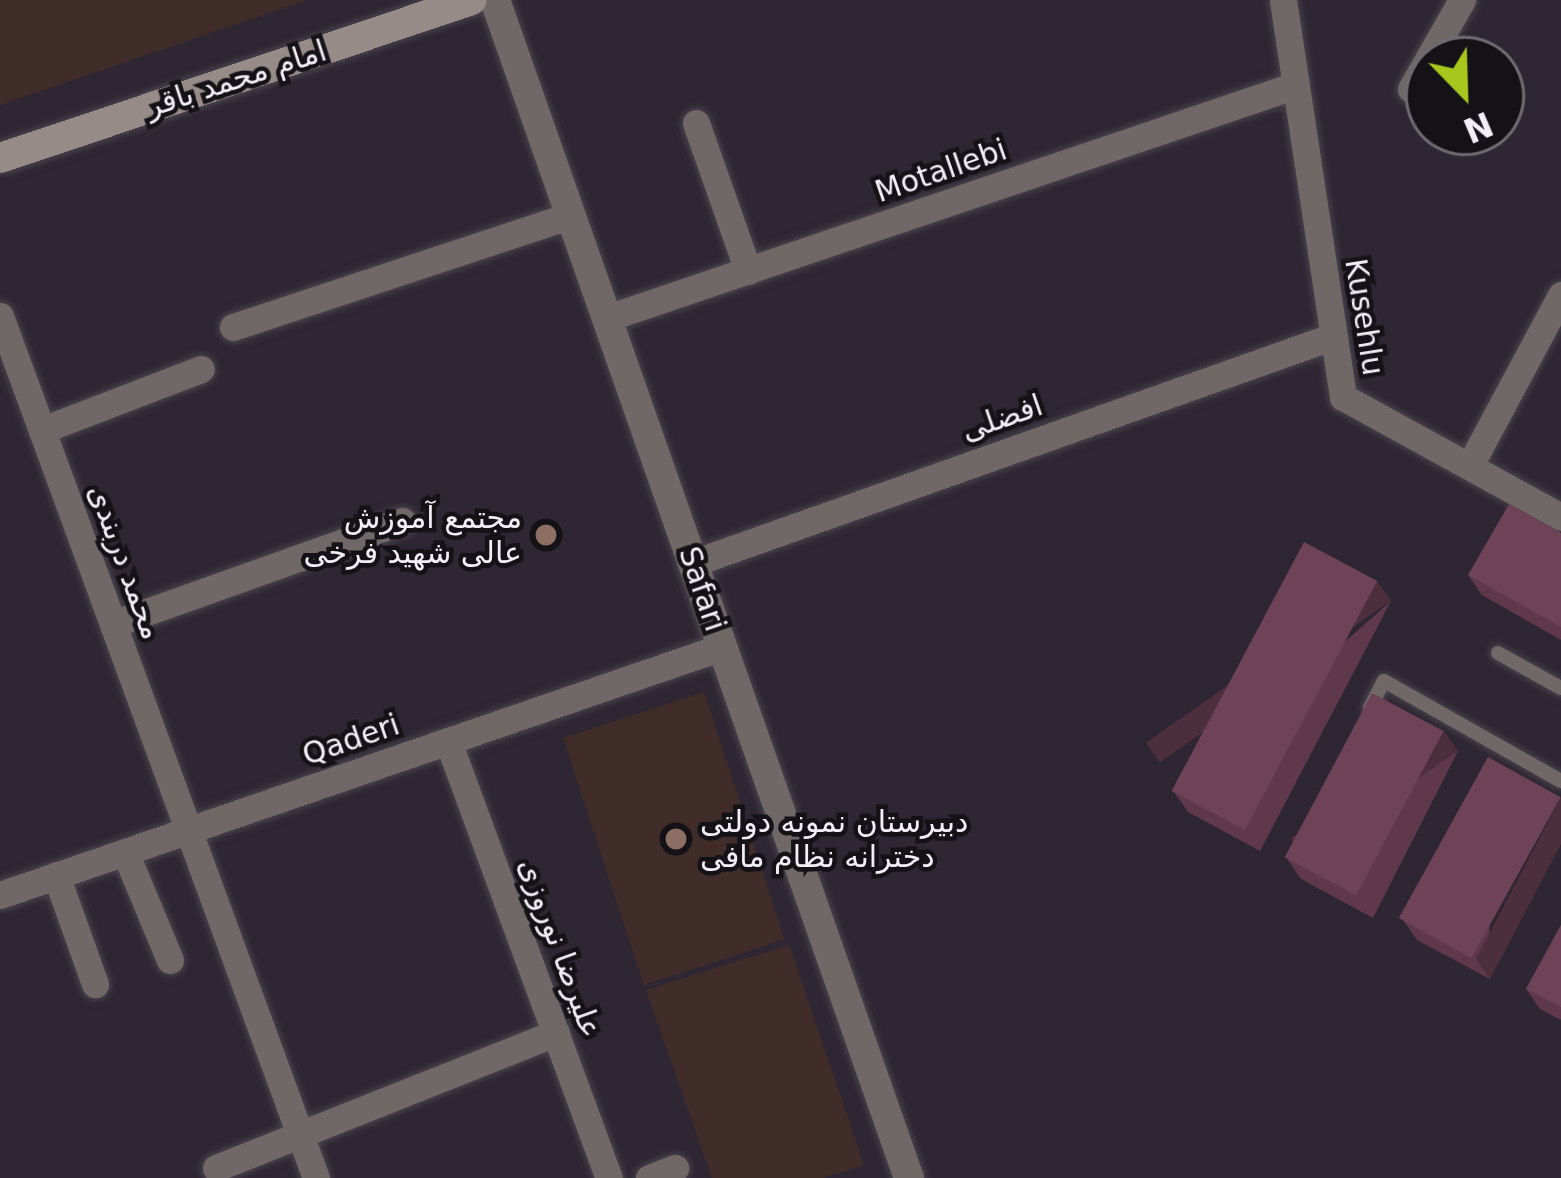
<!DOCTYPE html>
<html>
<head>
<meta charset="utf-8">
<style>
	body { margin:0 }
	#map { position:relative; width:1561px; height:1178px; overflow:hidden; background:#2e2733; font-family:"DejaVu Sans","Noto Naskh Arabic",sans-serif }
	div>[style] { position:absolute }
	.industrial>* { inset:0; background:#402c29; transform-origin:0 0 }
	.roads { filter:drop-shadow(0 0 3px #4a434e) drop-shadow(0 0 3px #4a434e) }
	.service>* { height:14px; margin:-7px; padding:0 7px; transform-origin:7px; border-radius:7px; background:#706866 }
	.minor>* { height:27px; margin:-13.5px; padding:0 13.5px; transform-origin:13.5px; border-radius:13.5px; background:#706866 }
	.tertiary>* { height:30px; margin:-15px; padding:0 15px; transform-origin:15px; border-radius:15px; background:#706866 }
	.secondary>* { height:30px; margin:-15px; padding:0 15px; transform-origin:15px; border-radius:15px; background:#978b87 }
	.wall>* { inset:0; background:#5f394b }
	.shaded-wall>* { inset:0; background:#4d2e3d; transform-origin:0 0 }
	.building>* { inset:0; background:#6e4257; transform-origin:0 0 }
	.dots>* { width:33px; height:33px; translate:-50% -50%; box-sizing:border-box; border:6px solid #151217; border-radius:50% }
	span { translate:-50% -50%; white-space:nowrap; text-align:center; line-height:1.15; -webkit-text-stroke:9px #151217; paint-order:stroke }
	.street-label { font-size:30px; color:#f4eff7 }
	.poi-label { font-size:30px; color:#f4eff7 }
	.right { translate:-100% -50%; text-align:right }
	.left { translate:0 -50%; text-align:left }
	.north { position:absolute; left:1405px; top:36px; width:120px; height:120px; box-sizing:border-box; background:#151217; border:3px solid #6e6a71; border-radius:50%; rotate:157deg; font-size:33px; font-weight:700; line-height:48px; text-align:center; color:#f4eff7 }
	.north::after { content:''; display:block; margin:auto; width:42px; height:54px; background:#a8c71d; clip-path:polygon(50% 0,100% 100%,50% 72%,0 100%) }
</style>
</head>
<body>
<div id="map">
	<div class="industrial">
		<i style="clip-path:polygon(0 0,307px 0,0 105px)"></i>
		<i style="left:704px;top:692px;width:260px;height:148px;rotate:72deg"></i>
		<i style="clip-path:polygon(789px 945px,864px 1165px,823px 1178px,712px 1178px,646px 990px)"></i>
	</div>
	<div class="roads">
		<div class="service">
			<i style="left:1498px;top:653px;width:72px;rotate:29.1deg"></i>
			<i style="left:1370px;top:708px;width:30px;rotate:-63deg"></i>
			<i style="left:1384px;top:681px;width:203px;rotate:29.5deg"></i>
		</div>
		<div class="minor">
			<i style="left:1283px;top:0;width:402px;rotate:81.4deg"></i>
			<i style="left:1343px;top:397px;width:249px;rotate:28.8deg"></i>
			<i style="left:1411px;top:89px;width:103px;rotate:-60.2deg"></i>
			<i style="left:696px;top:123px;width:157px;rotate:70.6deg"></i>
			<i style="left:0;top:316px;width:918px;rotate:69.87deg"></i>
			<i style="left:607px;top:318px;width:727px;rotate:-18.68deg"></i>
			<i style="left:233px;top:327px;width:356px;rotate:-18.3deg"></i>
			<i style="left:42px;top:430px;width:170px;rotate:-21deg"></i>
			<i style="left:1470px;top:465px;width:193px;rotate:-61.8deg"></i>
			<i style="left:693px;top:563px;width:680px;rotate:-19.5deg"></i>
			<i style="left:113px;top:624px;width:307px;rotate:-19.6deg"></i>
			<i style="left:448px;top:741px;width:466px;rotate:69.8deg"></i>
			<i style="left:125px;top:852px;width:117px;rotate:67.4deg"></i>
			<i style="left:56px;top:875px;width:116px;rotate:70.3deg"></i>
			<i style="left:0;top:895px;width:763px;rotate:-18.96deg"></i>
			<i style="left:216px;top:1168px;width:366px;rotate:-21.7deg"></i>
			<i style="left:649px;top:1178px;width:28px;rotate:-21deg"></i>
		</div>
		<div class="tertiary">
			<i style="left:495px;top:0;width:1249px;rotate:70.64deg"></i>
		</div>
		<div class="secondary">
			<i style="left:0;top:158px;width:497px;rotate:-18.5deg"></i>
		</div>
	</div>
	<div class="wall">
		<i style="clip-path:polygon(1561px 533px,1561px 640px,1482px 595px,1468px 575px)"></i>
		<i style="clip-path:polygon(1391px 601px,1260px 851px,1188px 812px,1174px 792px)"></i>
		<i style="clip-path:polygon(1458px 751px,1373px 918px,1301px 879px,1287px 859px)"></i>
		<i style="clip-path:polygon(1488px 757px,1490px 979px,1417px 940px,1403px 920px)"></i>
		<i style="clip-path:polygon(1561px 925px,1561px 1020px,1540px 1009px,1526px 989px)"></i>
	</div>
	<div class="shaded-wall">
		<i style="left:1377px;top:581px;width:24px;height:282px;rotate:55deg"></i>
		<i style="left:1444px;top:731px;width:24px;height:187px;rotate:55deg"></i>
		<i style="clip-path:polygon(1561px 797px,1561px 844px,1490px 979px,1476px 959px)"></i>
	</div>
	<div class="building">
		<i style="clip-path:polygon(1509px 504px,1561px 533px,1561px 627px,1468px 575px)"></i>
		<i style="left:1304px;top:542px;width:83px;height:282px;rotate:28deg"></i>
		<i style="left:1372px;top:693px;width:81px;height:186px;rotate:28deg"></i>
		<i style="left:1488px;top:757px;width:83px;height:184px;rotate:29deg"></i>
		<i style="clip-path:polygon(1561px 925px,1561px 1007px,1526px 989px)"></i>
	</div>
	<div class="dots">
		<i style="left:546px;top:535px;background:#8d6e63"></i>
		<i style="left:676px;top:839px;background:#8d6e63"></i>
	</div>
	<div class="street-label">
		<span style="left:236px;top:79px;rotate:-18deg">امام محمد باقر</span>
		<span style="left:941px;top:171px;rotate:-19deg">Motallebi</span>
		<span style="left:1364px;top:317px;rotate:81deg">Kusehlu</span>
		<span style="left:1002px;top:418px;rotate:-19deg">افضلی</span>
		<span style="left:125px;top:562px;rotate:70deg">محمد دربندی</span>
		<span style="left:702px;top:589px;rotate:71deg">Safari</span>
		<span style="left:351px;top:740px;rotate:-19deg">Qaderi</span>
		<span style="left:560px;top:948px;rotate:70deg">علیرضا نوروزی</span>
	</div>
	<div class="poi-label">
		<span class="right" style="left:522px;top:535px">مجتمع آموزش<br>عالی شهید فرخی</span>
		<span class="left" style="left:700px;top:839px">دبیرستان نمونه دولتی<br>دخترانه نظام مافی</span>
	</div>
	<div class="north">N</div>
</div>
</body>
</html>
